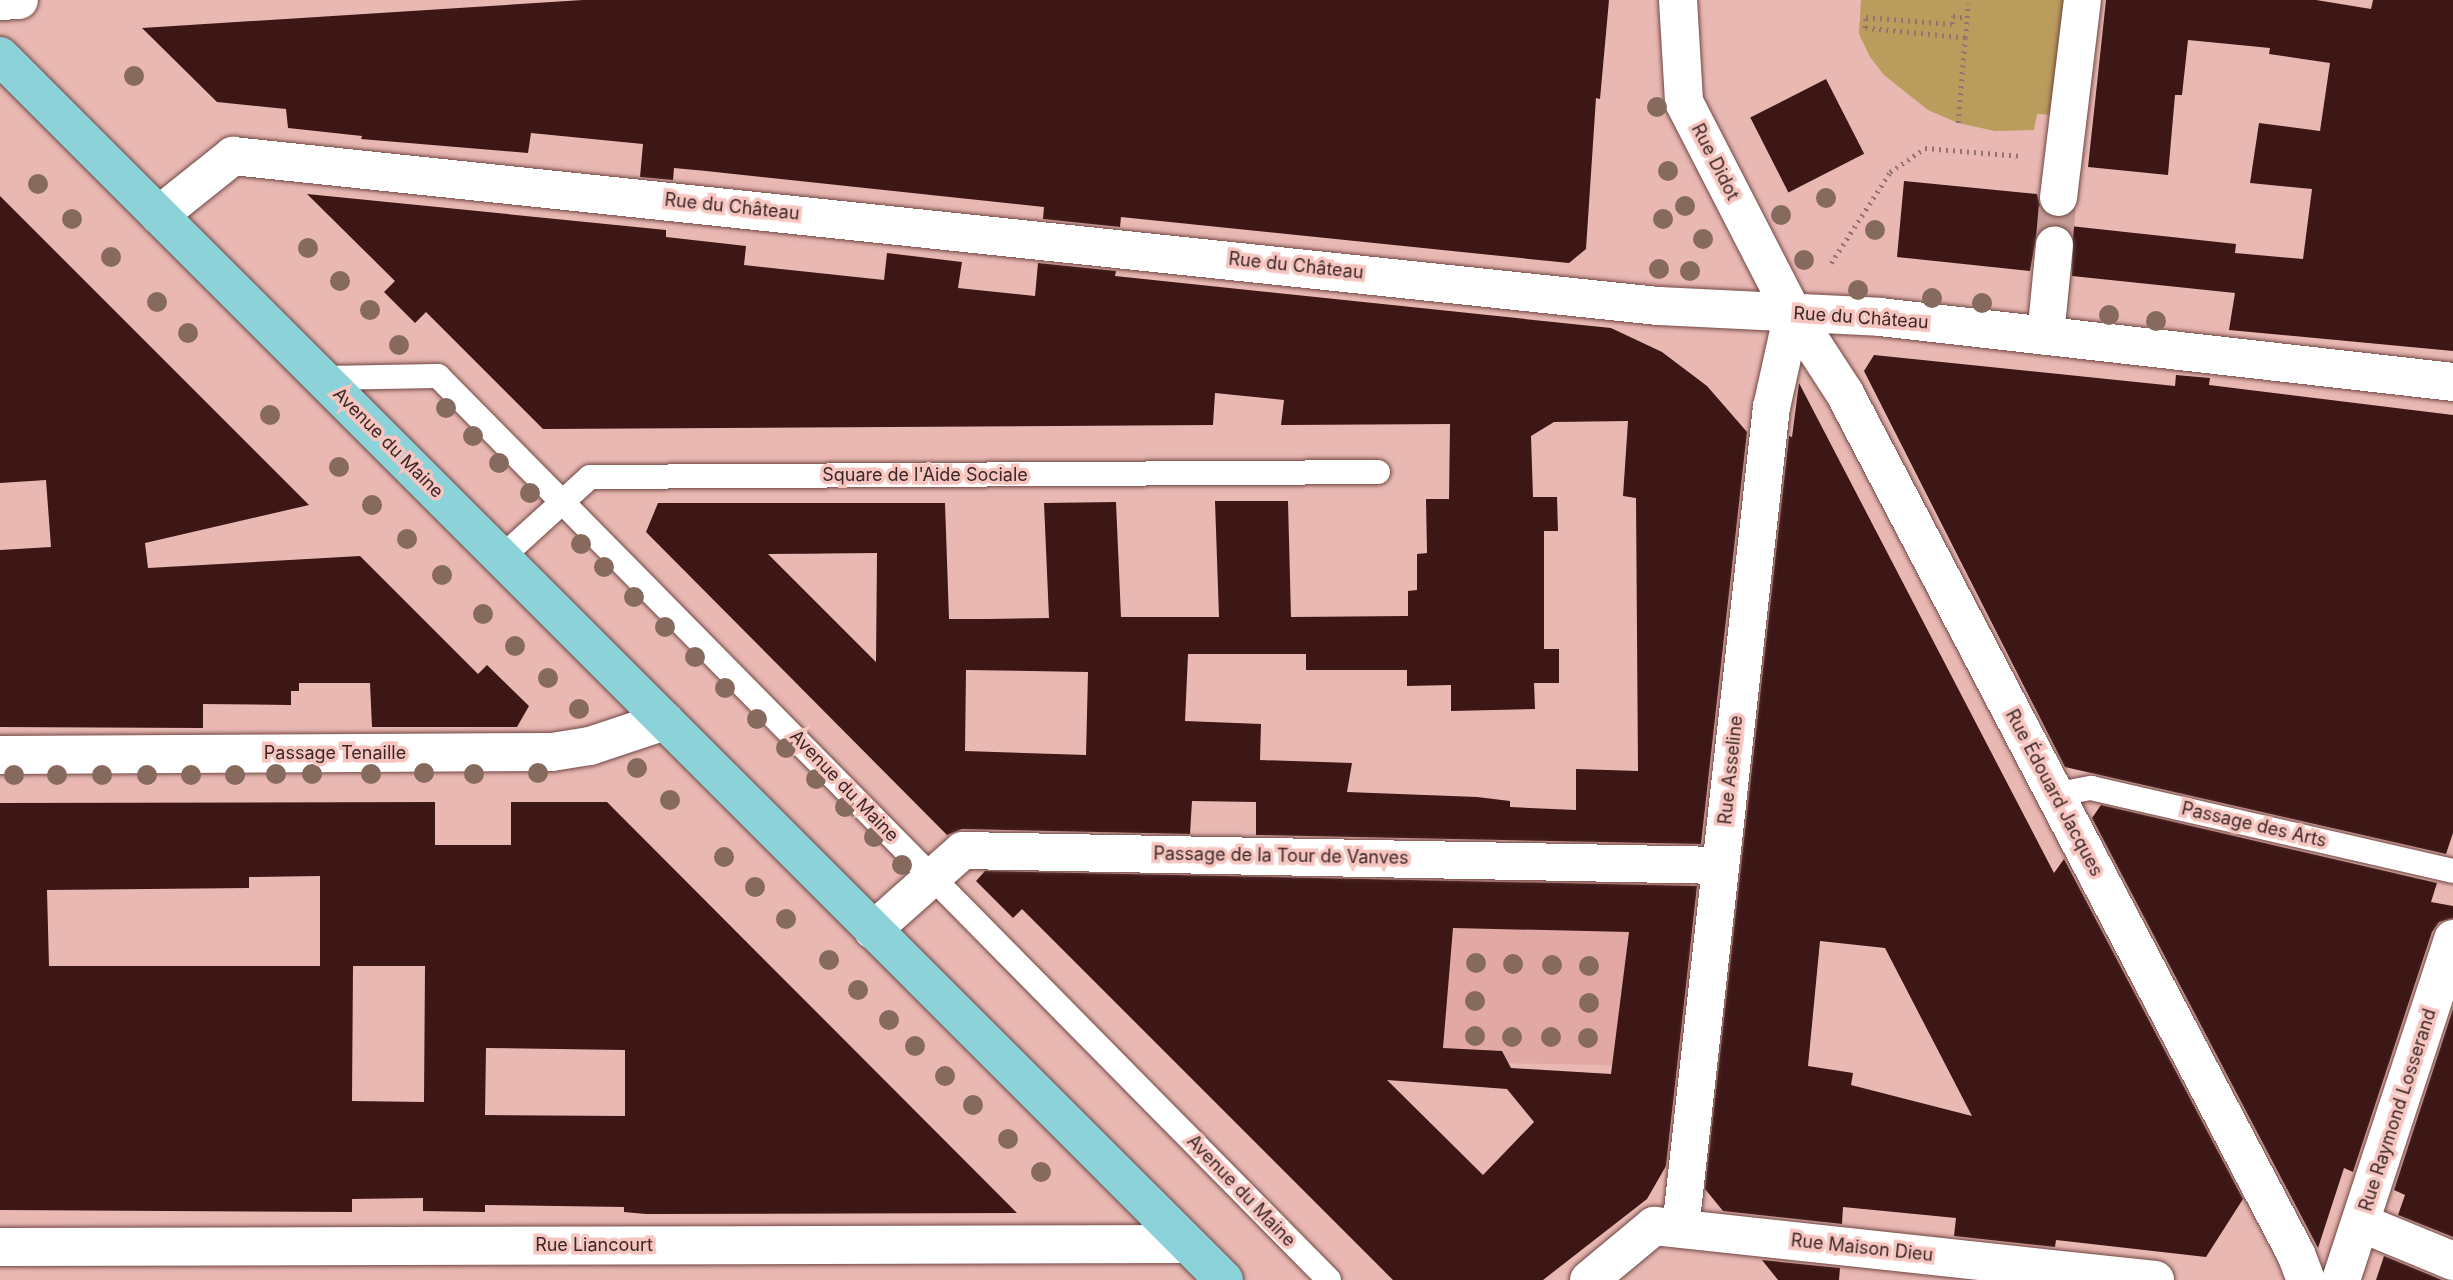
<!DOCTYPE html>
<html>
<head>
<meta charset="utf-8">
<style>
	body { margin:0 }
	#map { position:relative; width:2453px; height:1280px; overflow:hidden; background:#e9b8b3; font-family:Inter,sans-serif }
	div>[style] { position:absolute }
	.built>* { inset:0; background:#e2a9a4; transform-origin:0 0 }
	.green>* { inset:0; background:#ba9c5c }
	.building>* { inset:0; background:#3c1716; transform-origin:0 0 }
	.pedestrian-tunnel>* { height:37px; margin-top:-18.5px; transform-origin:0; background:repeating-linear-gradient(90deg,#c69b97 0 37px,transparent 0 55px) }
	.path>* { height:4.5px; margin-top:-2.25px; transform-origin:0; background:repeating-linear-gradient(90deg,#967370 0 2px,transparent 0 7px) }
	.roads { filter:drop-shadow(0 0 2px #6f4643) drop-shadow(0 0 2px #6f4643) }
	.service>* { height:24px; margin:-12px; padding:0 12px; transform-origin:12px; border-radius:12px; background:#fff }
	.pedestrian>* { height:37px; margin:-18.5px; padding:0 18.5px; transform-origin:18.5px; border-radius:18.5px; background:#fff }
	.minor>* { height:38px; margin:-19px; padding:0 19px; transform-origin:19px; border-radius:19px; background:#fff }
	.tertiary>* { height:38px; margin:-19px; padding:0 19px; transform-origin:19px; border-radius:19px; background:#fff }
	.primary>* { height:38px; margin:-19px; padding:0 19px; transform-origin:19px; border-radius:19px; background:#8cd2d9 }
	.trees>* { width:20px; height:20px; margin:-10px; border-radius:50%; background:#866a5d }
	span { translate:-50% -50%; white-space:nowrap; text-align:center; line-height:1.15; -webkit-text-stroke:7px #f6c5c0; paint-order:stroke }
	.street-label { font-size:18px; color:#3b2826 }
</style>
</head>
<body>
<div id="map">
	<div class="built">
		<i style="left:1433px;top:870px;width:258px;height:192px;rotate:1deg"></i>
	</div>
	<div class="green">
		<i style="clip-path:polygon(1861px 0,2070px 0,2054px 115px,2037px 114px,2034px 130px,1995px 131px,1958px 123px,1928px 110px,1884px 75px,1870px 57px,1859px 34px)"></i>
	</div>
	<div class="building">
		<i style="clip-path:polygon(583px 0,1609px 0,1600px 99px,1596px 98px,1586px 249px,1569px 263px,1121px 217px,1120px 227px,1043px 219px,1044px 207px,706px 171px,674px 168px,673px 180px,640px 177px,643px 144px,531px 133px,528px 153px,361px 139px,362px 136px,288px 128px,286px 109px,217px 102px,142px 28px)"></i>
		<i style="clip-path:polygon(2106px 0,2316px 0,2371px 9px,2373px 0,2453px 0,2453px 351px,2229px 330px,2235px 293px,2072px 276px,2073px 236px,2061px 225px,2236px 244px,2235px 253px,2303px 259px,2312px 189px,2250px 183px,2259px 123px,2320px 131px,2330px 63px,2269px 54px,2270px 48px,2188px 40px,2182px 95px,2175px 95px,2168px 175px,2088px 167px)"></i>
		<i style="left:1826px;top:79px;width:84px;height:85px;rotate:63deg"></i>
		<i style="clip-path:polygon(1904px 181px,2037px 194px,2044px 223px,2051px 224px,2037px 232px,2030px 271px,1897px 257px)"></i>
		<i style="clip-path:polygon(evenodd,307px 194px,666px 230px,666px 237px,746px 246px,744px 265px,884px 280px,887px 253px,962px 262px,958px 288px,1035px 296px,1038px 263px,1116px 271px,1115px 276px,1611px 328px,1662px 352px,1707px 386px,1747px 432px,1701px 844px,1256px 835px,1256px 802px,1192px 801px,1190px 834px,962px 829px,947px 835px,646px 532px,658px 503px,945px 503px,949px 619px,987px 619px,1049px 618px,1044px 503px,1116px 502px,1121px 617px,1219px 617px,1215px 501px,1288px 501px,1291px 617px,1408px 616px,1408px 591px,1417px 590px,1417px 554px,1427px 553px,1426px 499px,1449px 499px,1450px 424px,1281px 425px,1284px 400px,1215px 393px,1213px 425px,543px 429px,426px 312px,415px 323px,384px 292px,395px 281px,307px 194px,1628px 421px,1623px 496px,1636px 498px,1638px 771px,1576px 769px,1576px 810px,1510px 807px,1510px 801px,1477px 797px,1347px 792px,1352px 763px,1260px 760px,1261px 724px,1185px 721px,1188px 654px,1306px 654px,1306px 670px,1407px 670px,1407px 686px,1451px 685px,1451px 711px,1535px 709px,1534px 683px,1559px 683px,1559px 649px,1544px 649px,1544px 531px,1558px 531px,1557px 497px,1533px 497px,1531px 436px,1554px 422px,1628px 421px,307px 194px,877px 553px,876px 662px,768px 554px,877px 553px,307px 194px,966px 670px,1088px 672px,1086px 755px,965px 751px,966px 670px)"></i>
		<i style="clip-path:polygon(0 196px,309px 505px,145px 543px,148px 568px,360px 556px,478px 674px,487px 665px,529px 706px,517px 727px,372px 727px,370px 683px,299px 683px,299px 691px,291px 691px,291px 705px,203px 704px,203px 728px,0 727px,0 550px,51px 547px,46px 480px,0 483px)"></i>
		<i style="clip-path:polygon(1874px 355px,2175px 386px,2176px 375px,2210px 378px,2209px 385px,2453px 415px,2453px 833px,2446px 854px,2065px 767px,1864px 371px)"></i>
		<i style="clip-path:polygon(evenodd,1799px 383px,2054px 873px,2064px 859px,2243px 1199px,2206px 1257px,2056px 1240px,2055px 1247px,1954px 1236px,1956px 1218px,1843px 1207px,1842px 1224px,1723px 1211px,1705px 1189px,1789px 436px,1792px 437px,1799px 383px,1820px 941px,1885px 948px,1972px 1116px,1851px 1085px,1853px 1073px,1808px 1066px,1820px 941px)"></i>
		<i style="clip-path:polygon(evenodd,435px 802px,435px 845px,511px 845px,511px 802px,607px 802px,1017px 1213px,646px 1214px,624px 1212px,624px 1207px,485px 1205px,485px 1212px,423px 1211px,423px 1198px,352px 1199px,352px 1212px,0 1210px,0 803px,435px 802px,320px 876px,320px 966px,49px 966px,47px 890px,249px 888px,249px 877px,320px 876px,435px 802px,353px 966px,425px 966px,424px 1102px,352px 1101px,353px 966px,435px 802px,486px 1048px,625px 1050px,625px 1116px,485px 1115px,486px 1048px)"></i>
		<i style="clip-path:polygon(2101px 805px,2437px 883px,2431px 902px,2453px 906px,2453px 918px,2439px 922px,2432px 932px,2353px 1172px,2344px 1168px,2318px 1248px,2092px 818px)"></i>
		<i style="clip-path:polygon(evenodd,985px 871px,1697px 886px,1666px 1166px,1647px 1199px,1543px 1280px,1393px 1280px,1022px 909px,1013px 918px,976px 881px,985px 871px,1453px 928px,1629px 932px,1611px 1074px,1511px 1068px,1502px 1051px,1443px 1048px,1453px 928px,985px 871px,1387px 1080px,1507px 1089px,1534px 1122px,1483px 1175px,1387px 1080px)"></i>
		<i style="clip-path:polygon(2453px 1009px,2453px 1237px,2398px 1215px,2405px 1195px,2394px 1190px)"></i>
		<i style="clip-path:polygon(2384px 1256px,2442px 1280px,2376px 1280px)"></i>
		<i style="clip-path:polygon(1762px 1260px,1840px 1268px,1839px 1280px,1778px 1280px)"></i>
	</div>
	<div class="pedestrian-tunnel">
		<i style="left:2054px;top:244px;width:47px;rotate:-85.1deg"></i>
	</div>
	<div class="path">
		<i style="left:1965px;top:38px;width:20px;rotate:-84deg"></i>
		<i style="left:1958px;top:123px;width:85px;rotate:-85.3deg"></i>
		<i style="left:1965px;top:38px;width:100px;rotate:-174.3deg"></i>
		<i style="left:1865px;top:28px;width:11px;rotate:-85deg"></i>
		<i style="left:1866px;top:17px;width:86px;rotate:4.7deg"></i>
		<i style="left:1952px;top:24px;width:8px;rotate:-83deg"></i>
		<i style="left:1953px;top:16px;width:14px;rotate:8deg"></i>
		<i style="left:1967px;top:18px;width:15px;rotate:-86deg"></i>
		<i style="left:1831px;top:263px;width:108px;rotate:-57deg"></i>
		<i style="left:1890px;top:172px;width:42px;rotate:-34.4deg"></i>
		<i style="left:1925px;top:148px;width:97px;rotate:4.7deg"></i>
	</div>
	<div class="roads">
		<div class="service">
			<i style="left:323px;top:378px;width:115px;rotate:-1deg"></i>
			<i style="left:438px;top:376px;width:1269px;rotate:45.41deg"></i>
			<i style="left:502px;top:557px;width:119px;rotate:-42.3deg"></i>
			<i style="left:590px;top:477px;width:788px;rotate:-0.36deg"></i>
			<i style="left:2054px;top:795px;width:38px;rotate:-11deg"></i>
			<i style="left:2091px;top:788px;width:371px;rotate:12.9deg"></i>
		</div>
		<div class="pedestrian">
			<i style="left:2058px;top:197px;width:198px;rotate:-83.1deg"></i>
			<i style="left:2045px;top:336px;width:92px;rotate:-84.4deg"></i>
			<i style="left:872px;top:930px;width:120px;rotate:-41.6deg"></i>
			<i style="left:962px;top:850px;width:758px;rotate:1.13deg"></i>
			<i style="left:1680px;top:1228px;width:826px;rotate:-83.68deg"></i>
			<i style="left:1771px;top:407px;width:97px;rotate:-77.5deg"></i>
		</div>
		<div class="minor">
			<i style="left:1678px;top:0;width:102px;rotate:86.6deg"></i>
			<i style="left:1684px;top:102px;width:236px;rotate:62.8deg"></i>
			<i style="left:1792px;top:312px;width:95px;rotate:57deg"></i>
			<i style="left:1844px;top:392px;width:973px;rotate:62.33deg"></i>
			<i style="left:2296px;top:1254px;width:28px;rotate:69deg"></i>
			<i style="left:0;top:1px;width:19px;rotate:-3deg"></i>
			<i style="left:159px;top:215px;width:95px;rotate:-38.6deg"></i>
			<i style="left:233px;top:156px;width:1433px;rotate:6.01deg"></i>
			<i style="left:1658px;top:306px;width:222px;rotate:2.8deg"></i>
			<i style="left:1880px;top:317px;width:577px;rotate:6.47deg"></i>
			<i style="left:0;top:755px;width:552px;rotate:-0.31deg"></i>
			<i style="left:552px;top:752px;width:38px;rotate:-9deg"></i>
			<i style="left:590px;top:746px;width:79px;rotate:-18.4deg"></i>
			<i style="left:2361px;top:1223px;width:100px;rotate:22.4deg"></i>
			<i style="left:0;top:1247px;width:1187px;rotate:-0.14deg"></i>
			<i style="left:1589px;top:1280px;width:85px;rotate:-39.7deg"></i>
			<i style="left:1654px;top:1226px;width:504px;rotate:6.15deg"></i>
		</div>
		<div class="tertiary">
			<i style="left:2341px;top:1280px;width:359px;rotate:-71.8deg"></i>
		</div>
		<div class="primary">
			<i style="left:0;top:56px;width:1731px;rotate:45deg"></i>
		</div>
	</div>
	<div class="trees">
		<i style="left:134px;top:76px"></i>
		<i style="left:1657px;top:107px"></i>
		<i style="left:1668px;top:171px"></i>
		<i style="left:38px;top:184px"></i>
		<i style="left:1826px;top:198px"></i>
		<i style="left:1685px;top:206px"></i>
		<i style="left:1781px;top:215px"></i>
		<i style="left:72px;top:219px"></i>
		<i style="left:1663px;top:219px"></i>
		<i style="left:1875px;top:230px"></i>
		<i style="left:1703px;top:239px"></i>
		<i style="left:308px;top:248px"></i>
		<i style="left:111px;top:257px"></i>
		<i style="left:1804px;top:260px"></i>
		<i style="left:1659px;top:269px"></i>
		<i style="left:1690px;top:271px"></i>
		<i style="left:340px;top:281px"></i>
		<i style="left:1858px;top:290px"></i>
		<i style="left:1932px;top:298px"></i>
		<i style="left:157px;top:302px"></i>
		<i style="left:1982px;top:303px"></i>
		<i style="left:370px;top:310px"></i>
		<i style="left:2109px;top:315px"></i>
		<i style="left:2156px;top:321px"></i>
		<i style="left:188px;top:333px"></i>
		<i style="left:399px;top:345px"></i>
		<i style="left:446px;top:408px"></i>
		<i style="left:270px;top:415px"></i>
		<i style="left:473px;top:436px"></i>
		<i style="left:499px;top:463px"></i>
		<i style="left:339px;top:467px"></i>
		<i style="left:530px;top:493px"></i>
		<i style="left:372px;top:505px"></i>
		<i style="left:407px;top:539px"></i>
		<i style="left:581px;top:544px"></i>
		<i style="left:604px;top:567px"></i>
		<i style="left:442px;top:575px"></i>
		<i style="left:634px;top:597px"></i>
		<i style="left:483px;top:614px"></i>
		<i style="left:665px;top:627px"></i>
		<i style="left:515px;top:646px"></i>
		<i style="left:695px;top:657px"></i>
		<i style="left:548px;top:678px"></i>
		<i style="left:725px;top:688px"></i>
		<i style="left:579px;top:709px"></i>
		<i style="left:757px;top:719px"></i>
		<i style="left:786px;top:748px"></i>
		<i style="left:637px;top:768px"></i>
		<i style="left:424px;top:773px"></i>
		<i style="left:538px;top:773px"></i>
		<i style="left:276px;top:774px"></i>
		<i style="left:312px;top:774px"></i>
		<i style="left:371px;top:774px"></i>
		<i style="left:474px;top:774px"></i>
		<i style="left:14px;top:775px"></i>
		<i style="left:57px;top:775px"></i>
		<i style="left:102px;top:775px"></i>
		<i style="left:147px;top:775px"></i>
		<i style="left:191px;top:775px"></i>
		<i style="left:235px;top:775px"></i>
		<i style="left:816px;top:779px"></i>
		<i style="left:670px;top:800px"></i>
		<i style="left:845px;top:807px"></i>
		<i style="left:874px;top:837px"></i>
		<i style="left:724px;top:857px"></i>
		<i style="left:902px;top:865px"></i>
		<i style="left:755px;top:887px"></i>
		<i style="left:786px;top:919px"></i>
		<i style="left:829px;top:960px"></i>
		<i style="left:1476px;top:963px"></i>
		<i style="left:1513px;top:964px"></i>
		<i style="left:1552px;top:965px"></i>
		<i style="left:1589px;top:966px"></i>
		<i style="left:858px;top:990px"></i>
		<i style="left:1475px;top:1001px"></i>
		<i style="left:1589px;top:1003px"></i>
		<i style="left:889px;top:1020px"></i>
		<i style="left:1475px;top:1036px"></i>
		<i style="left:1512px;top:1037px"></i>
		<i style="left:1551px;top:1037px"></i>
		<i style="left:1588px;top:1038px"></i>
		<i style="left:915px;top:1046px"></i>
		<i style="left:945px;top:1076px"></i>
		<i style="left:973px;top:1105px"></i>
		<i style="left:1008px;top:1139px"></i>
		<i style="left:1041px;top:1172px"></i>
	</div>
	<div class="street-label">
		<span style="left:1715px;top:162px;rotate:63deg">Rue Didot</span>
		<span style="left:732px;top:207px;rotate:6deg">Rue du Château</span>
		<span style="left:1296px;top:266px;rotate:6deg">Rue du Château</span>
		<span style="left:1861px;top:318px;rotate:4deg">Rue du Château</span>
		<span style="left:388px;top:443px;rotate:45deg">Avenue du Maine</span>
		<span style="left:925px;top:475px">Square de l'Aide Sociale</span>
		<span style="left:335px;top:753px">Passage Tenaille</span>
		<span style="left:1731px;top:770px;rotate:-84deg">Rue Asseline</span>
		<span style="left:844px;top:786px;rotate:46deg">Avenue du Maine</span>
		<span style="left:2054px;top:793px;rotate:62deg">Rue Édouard Jacques</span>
		<span style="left:2254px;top:825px;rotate:13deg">Passage des Arts</span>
		<span style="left:1281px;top:856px;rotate:1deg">Passage de la Tour de Vanves</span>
		<span style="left:2398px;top:1110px;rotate:-72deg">Rue Raymond Losserand</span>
		<span style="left:1241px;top:1191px;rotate:46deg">Avenue du Maine</span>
		<span style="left:594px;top:1245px">Rue Liancourt</span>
		<span style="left:1862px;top:1248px;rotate:6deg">Rue Maison Dieu</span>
	</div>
</div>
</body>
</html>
